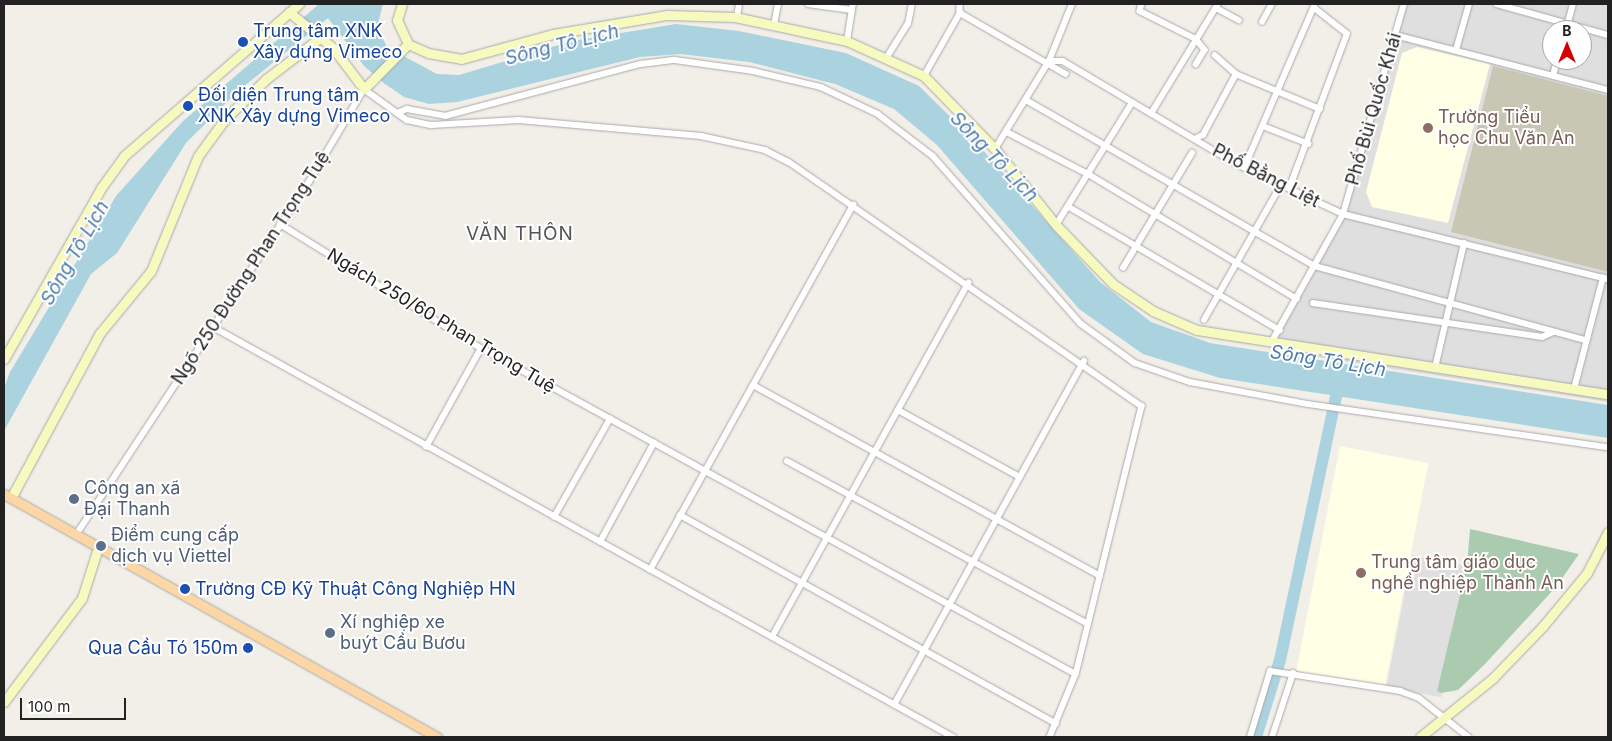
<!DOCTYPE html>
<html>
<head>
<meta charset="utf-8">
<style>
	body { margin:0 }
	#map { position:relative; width:1612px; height:741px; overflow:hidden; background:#f2efe9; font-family:Inter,sans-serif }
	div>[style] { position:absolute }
	.residential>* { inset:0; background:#e0dfdf; transform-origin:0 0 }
	.education>* { inset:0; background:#ffffe5; transform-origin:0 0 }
	.construction>* { inset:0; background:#c7c7b4 }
	.cemetery>* { inset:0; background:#aacbaf }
	.water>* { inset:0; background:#aad3df }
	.river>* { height:12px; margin:-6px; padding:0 6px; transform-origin:6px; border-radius:6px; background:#aad3df }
	.roads { filter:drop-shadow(0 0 1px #a9a9a9) drop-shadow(0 0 1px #a9a9a9) }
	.street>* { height:5.5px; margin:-2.75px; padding:0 2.75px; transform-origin:2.75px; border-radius:2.75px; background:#fff }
	.secondary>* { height:9px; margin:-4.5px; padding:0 4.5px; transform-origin:4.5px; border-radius:4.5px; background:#f7fabf }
	.primary>* { height:9px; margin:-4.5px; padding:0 4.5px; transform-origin:4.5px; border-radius:4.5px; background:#fcd6a4 }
	.dots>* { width:14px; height:14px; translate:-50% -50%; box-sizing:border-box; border:2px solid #fff; border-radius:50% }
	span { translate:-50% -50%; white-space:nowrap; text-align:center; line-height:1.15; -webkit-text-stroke:4px #fff; paint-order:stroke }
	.transit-label { font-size:18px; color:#164399 }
	.left { translate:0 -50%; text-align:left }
	.right { translate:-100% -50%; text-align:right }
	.street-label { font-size:18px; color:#222 }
	.education-label { font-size:18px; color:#785e54 }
	.service-label { font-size:18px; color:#4e5e75 }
	.water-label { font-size:19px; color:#4a7aab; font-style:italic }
	.neighbourhood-label { font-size:19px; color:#555; letter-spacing:1px }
	.frame { position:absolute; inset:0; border:5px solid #222; pointer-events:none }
	.north { position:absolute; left:1542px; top:20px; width:50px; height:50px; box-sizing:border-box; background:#fff; border:1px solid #a7a7a7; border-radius:50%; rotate:0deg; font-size:14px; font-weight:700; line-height:20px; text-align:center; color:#222 }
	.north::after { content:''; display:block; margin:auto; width:18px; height:22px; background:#d40000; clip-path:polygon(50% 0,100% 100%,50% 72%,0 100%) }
	.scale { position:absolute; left:20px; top:698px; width:106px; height:22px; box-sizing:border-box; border:2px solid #222; border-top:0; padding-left:6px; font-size:15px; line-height:18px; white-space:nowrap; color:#222; -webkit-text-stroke:4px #fff; paint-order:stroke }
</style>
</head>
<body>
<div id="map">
	<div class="residential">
		<i style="clip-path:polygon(evenodd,1401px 4px,1608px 4px,1608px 402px,1271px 350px,1346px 213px,1401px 4px,1552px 30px,1582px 30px,1582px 60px,1552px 60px,1552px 30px)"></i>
		<i style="left:1412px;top:555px;width:56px;height:134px;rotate:11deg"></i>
	</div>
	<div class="education">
		<i style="clip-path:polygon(1417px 47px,1490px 64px,1448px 223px,1372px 207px,1366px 192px,1402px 53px)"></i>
		<i style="left:1340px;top:446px;width:90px;height:230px;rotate:11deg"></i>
	</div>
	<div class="construction">
		<i style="clip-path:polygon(1493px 66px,1608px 96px,1608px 272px,1451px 232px)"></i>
	</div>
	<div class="cemetery">
		<i style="clip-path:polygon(1470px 529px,1579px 554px,1556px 587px,1485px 664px,1458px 690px,1441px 693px,1437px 691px,1467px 566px)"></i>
	</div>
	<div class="water">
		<i style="clip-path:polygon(319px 4px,383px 4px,377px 27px,387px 47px,437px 74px,459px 75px,572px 41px,676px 24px,739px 31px,846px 53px,919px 86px,974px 140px,1100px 282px,1151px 322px,1210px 343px,1608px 405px,1608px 438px,1220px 378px,1143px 354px,1079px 309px,937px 145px,894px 109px,835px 84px,749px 62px,680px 54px,640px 57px,457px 102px,429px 104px,404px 97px,385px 84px,364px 66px,328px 18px,237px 92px,186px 143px,117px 253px,91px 274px,4px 431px,4px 388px,10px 372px,116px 196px,182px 122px)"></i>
	</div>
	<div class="river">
		<i style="left:1256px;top:737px;width:81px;rotate:-72.7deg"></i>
		<i style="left:1280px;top:660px;width:284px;rotate:-78deg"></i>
	</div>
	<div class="roads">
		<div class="street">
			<i style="left:808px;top:4px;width:44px;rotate:7.8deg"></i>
			<i style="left:960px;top:4px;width:9px;rotate:90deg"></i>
			<i style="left:960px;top:13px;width:122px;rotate:29.9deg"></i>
			<i style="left:1142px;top:4px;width:7px;rotate:106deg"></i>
			<i style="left:1140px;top:11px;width:63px;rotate:26.6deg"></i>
			<i style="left:1196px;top:39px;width:14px;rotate:51deg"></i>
			<i style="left:1205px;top:50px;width:17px;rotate:121deg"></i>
			<i style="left:1497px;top:4px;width:115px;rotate:15.6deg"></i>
			<i style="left:1216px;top:8px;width:26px;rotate:28deg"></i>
			<i style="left:737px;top:17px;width:13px;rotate:-81deg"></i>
			<i style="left:1262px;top:22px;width:21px;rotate:-61deg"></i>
			<i style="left:774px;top:25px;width:21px;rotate:-79deg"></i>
			<i style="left:1566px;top:30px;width:27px;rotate:-75deg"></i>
			<i style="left:1395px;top:35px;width:220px;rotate:14.5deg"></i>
			<i style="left:847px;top:41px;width:37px;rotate:-81deg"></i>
			<i style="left:1456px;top:50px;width:48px;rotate:-74.2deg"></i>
			<i style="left:1215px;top:55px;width:28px;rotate:42deg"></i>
			<i style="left:1236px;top:74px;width:91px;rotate:22.6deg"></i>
			<i style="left:887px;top:57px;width:39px;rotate:-58deg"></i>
			<i style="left:908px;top:24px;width:20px;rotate:-79deg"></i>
			<i style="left:1049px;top:61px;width:14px"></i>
			<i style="left:1063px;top:61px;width:198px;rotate:30.7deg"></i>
			<i style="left:1233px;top:162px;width:122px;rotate:25.3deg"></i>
			<i style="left:1343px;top:214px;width:273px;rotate:13.8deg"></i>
			<i style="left:924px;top:76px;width:73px;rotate:-60.3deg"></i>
			<i style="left:1553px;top:76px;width:16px;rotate:-76deg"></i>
			<i style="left:1026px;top:100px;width:333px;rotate:29.9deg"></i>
			<i style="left:1315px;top:266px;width:281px;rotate:15.3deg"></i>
			<i style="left:1152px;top:112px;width:127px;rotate:-58.6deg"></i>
			<i style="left:397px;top:113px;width:11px;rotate:-22deg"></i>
			<i style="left:407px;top:109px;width:39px;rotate:10deg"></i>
			<i style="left:445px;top:116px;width:203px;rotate:-14.9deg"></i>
			<i style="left:641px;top:64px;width:34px;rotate:-7deg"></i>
			<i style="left:675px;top:60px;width:79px;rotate:8deg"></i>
			<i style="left:753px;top:71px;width:70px;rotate:13.2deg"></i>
			<i style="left:821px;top:87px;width:63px;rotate:25.3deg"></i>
			<i style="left:878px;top:114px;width:69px;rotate:37.4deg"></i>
			<i style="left:933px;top:156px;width:222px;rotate:48.6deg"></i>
			<i style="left:1080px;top:323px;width:68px;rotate:36deg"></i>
			<i style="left:1135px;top:363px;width:58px;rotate:19.1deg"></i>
			<i style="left:1190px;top:382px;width:120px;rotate:10.6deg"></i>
			<i style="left:1308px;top:404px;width:303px;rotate:8.2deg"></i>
			<i style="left:1263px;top:126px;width:49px;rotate:21.4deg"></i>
			<i style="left:1007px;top:132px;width:93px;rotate:27.4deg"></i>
			<i style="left:1090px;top:175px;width:241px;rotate:30.9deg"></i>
			<i style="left:1195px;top:139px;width:9px;rotate:-27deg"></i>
			<i style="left:1203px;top:135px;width:69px;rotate:-61.6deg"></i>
			<i style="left:995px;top:149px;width:103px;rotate:-58.5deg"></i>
			<i style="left:1049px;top:61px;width:61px;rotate:-68deg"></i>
			<i style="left:1244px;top:168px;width:176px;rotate:-66.6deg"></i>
			<i style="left:1289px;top:189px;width:165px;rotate:-69.5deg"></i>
			<i style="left:1347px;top:34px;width:42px;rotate:-141.8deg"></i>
			<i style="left:1071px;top:208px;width:242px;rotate:30.3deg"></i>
			<i style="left:280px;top:224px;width:236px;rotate:31.7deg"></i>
			<i style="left:481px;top:348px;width:678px;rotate:28.72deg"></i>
			<i style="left:1056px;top:225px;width:144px;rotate:-58.1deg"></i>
			<i style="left:1123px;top:268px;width:134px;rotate:-59deg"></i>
			<i style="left:1313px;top:303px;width:232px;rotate:8.4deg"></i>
			<i style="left:1542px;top:337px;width:12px;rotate:-24deg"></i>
			<i style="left:1204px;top:320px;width:153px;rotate:-60.3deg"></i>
			<i style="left:213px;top:327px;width:846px;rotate:28.99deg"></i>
			<i style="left:1271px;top:343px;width:148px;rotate:-60.8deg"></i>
			<i style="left:1343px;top:214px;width:219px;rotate:-73.8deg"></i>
			<i style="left:1435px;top:368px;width:128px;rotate:-76.9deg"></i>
			<i style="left:753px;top:385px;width:396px;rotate:28.8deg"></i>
			<i style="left:1574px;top:389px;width:115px;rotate:-75.4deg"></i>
			<i style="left:898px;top:410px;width:139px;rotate:28.8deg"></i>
			<i style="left:426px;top:447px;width:113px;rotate:-60.9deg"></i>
			<i style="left:787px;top:461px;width:342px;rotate:28.4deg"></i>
			<i style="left:680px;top:515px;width:430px;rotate:29deg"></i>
			<i style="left:554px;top:517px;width:113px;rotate:-60.3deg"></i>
			<i style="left:76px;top:535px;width:423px;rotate:-56.6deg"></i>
			<i style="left:309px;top:182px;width:108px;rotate:-59.4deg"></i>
			<i style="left:364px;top:89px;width:53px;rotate:35.8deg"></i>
			<i style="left:407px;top:120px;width:25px;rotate:12deg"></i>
			<i style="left:431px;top:125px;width:88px;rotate:-3.3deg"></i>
			<i style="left:519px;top:120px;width:183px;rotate:5deg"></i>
			<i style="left:701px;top:136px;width:66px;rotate:12.3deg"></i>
			<i style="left:765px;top:150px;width:27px;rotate:27deg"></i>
			<i style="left:789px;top:162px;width:429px;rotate:34.7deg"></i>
			<i style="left:1142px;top:406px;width:276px;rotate:103.8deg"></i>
			<i style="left:1076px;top:674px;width:68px;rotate:112.4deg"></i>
			<i style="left:600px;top:542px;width:113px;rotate:-61.4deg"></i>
			<i style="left:650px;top:570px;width:418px;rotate:-60.9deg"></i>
			<i style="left:772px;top:637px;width:405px;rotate:-61deg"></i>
			<i style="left:894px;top:705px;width:393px;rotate:-61.1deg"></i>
			<i style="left:1250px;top:737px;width:69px;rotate:-73.1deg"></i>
			<i style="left:1270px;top:671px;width:132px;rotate:8.7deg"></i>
			<i style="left:1400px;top:691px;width:20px;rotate:20deg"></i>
			<i style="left:1419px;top:698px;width:63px;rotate:38deg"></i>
			<i style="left:1272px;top:737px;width:67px;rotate:-71.8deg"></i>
		</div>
		<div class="secondary">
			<i style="left:402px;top:4px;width:17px;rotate:107deg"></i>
			<i style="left:397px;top:20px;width:26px;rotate:65deg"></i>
			<i style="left:289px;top:12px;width:57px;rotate:39.3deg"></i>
			<i style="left:333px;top:48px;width:51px;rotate:52.9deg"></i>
			<i style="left:364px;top:89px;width:63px;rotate:-45.6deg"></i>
			<i style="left:408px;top:44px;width:22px;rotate:24deg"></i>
			<i style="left:428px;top:53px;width:34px;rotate:10deg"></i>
			<i style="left:461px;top:59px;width:95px;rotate:-15.2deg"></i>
			<i style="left:553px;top:34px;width:116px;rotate:-9.5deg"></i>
			<i style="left:667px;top:15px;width:68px;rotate:1.7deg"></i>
			<i style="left:735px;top:17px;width:115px;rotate:12.1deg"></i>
			<i style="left:847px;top:41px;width:85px;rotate:24.4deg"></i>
			<i style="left:924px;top:76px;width:102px;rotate:45.8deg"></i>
			<i style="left:995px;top:149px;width:97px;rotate:51.2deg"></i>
			<i style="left:1056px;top:225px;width:82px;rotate:46deg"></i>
			<i style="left:1113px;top:284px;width:48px;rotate:34deg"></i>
			<i style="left:1153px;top:311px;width:48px;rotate:23.4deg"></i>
			<i style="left:1197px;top:330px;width:416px;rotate:8.9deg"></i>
			<i style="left:4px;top:359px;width:197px;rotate:-60.4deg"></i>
			<i style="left:101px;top:188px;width:39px;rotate:-54deg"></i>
			<i style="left:124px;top:156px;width:232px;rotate:-41deg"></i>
			<i style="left:11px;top:498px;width:187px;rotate:-61.7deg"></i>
			<i style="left:100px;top:333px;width:80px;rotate:-50.6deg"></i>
			<i style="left:151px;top:271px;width:124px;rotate:-67.8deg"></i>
			<i style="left:198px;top:156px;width:46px;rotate:-53.9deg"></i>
			<i style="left:225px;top:119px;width:57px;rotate:-44.3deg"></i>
			<i style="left:266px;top:79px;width:69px;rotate:-37.4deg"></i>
			<i style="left:4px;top:702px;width:130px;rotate:-53.1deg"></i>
			<i style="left:82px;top:598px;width:52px;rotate:-72.3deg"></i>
			<i style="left:1420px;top:737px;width:94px;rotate:-38.9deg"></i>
			<i style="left:1493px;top:678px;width:72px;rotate:-46.1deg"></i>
			<i style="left:1543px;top:626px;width:69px;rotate:-50.3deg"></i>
			<i style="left:1587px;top:573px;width:46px;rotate:-62.9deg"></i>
		</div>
		<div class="primary">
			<i style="left:4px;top:494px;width:497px;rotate:29.3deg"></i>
		</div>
	</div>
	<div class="dots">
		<i style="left:243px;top:42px;background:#1a4fb4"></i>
		<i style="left:188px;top:106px;background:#1a4fb4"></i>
		<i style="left:1428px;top:128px;background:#8d6e63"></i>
		<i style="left:74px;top:499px;background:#5c6f8a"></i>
		<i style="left:101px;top:546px;background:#5c6f8a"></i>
		<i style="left:1361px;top:573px;background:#8d6e63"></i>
		<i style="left:185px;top:589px;background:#1a4fb4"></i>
		<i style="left:330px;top:633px;background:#5c6f8a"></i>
		<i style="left:248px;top:648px;background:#1a4fb4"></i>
	</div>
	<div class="transit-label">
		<span class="left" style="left:253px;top:42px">Trung tâm XNK<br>Xây dựng Vimeco</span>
		<span class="left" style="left:198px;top:106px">Đối diện Trung tâm<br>XNK Xây dựng Vimeco</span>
		<span class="left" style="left:195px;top:589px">Trường CĐ Kỹ Thuật Công Nghiệp HN</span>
		<span class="right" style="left:238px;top:648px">Qua Cầu Tó 150m</span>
	</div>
	<div class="street-label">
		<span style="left:1374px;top:109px;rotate:-74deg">Phố Bùi Quốc Khái</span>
		<span style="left:1266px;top:176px;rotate:27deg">Phố Bằng Liệt</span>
		<span style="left:251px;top:268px;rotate:-57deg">Ngõ 250 Đường Phan Trọng Tuệ</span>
		<span style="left:441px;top:321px;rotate:31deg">Ngách 250/60 Phan Trọng Tuệ</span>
	</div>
	<div class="education-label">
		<span class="left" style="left:1438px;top:128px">Trường Tiểu<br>học Chu Văn An</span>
		<span class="left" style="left:1371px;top:573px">Trung tâm giáo dục<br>nghề nghiệp Thành An</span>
	</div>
	<div class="service-label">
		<span class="left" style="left:84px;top:499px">Công an xã<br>Đại Thanh</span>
		<span class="left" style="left:111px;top:546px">Điểm cung cấp<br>dịch vụ Viettel</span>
		<span class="left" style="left:340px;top:633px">Xí nghiệp xe<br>buýt Cầu Bươu</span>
	</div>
	<div class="water-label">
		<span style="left:562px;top:45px;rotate:-14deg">Sông Tô Lịch</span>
		<span style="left:994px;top:157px;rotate:46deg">Sông Tô Lịch</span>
		<span style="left:75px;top:253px;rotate:-60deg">Sông Tô Lịch</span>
		<span style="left:1328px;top:361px;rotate:9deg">Sông Tô Lịch</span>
	</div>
	<div class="neighbourhood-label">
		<span style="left:520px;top:234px">VĂN THÔN</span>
	</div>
	<div class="frame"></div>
	<div class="north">B</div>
	<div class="scale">100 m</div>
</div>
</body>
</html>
